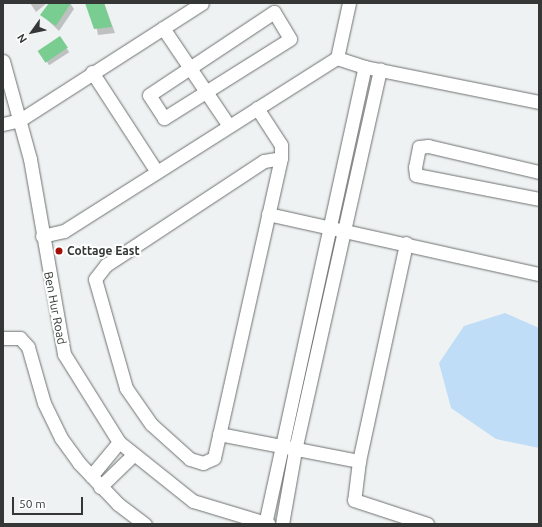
<!DOCTYPE html>
<html>
<head>
<meta charset="utf-8">
<style>
	body { margin:0 }
	#map { position:relative; width:542px; height:527px; overflow:hidden; background:#eff2f2; font-family:Ubuntu,sans-serif }
	div>[style] { position:absolute }
	.water>* { inset:0; background:#bfddf7 }
	.shadow>* { inset:0; background:#0003; transform-origin:0 0 }
	.building>* { inset:0; background:#79cd91; transform-origin:0 0 }
	.roads { filter:drop-shadow(0 0 1px #6d7170) drop-shadow(0 0 1px #6d7170) }
	.minor>* { height:13px; margin:-6.5px; padding:0 6.5px; transform-origin:6.5px; border-radius:6.5px; background:#fff }
	.dots>* { width:11px; height:11px; translate:-50% -50%; box-sizing:border-box; border:2px solid #feffff; border-radius:50% }
	span { translate:-50% -50%; white-space:nowrap; text-align:center; line-height:1.15; -webkit-text-stroke:4px #feffff; paint-order:stroke }
	.poi-label { font-size:12px; color:#353737; font-weight:700 }
	.left { translate:0 -50%; text-align:left }
	.street-label { font-size:12px; color:#353737 }
	.frame { position:absolute; inset:0; border:4px solid #353737; pointer-events:none }
	.north { position:absolute; left:12px; top:12px; width:40px; height:40px; -webkit-text-stroke:3px #feffff; paint-order:stroke; rotate:237deg; font-size:11px; font-weight:700; line-height:16px; text-align:center; color:#353737 }
	.north::after { content:''; display:block; margin:auto; width:14px; height:18px; background:#353737; clip-path:polygon(50% 0,100% 100%,50% 72%,0 100%) }
	.scale { position:absolute; left:12px; top:497px; width:71px; height:18px; box-sizing:border-box; border:2px solid #353737; border-top:0; padding-left:5px; font-size:12px; line-height:14px; white-space:nowrap; color:#353737; -webkit-text-stroke:3px #feffff; paint-order:stroke }
</style>
</head>
<body>
<div id="map">
	<div class="water">
		<i style="clip-path:polygon(505px 313px,539px 328px,539px 448px,496px 439px,451px 408px,439px 363px,464px 326px)"></i>
	</div>
	<div class="shadow">
		<i style="clip-path:polygon(30px 3px,47px 3px,36px 12px)"></i>
		<i style="clip-path:polygon(50px 3px,70px 3px,74px 9px,59px 31px,42px 15px)"></i>
		<i style="clip-path:polygon(92px 3px,104px 3px,115px 33px,98px 35px)"></i>
		<i style="left:60px;top:38px;width:17px;height:24px;rotate:57deg"></i>
	</div>
	<div class="building">
		<i style="clip-path:polygon(49px 3px,71px 3px,56px 26px,40px 15px)"></i>
		<i style="clip-path:polygon(85px 3px,104px 3px,112px 27px,94px 29px)"></i>
		<i style="left:60px;top:36px;width:14px;height:27px;rotate:56deg"></i>
	</div>
	<div class="roads">
		<div class="minor">
			<i style="left:349px;top:3px;width:56px;rotate:102.3deg"></i>
			<i style="left:337px;top:58px;width:29px;rotate:18deg"></i>
			<i style="left:365px;top:67px;width:177px;rotate:11.4deg"></i>
			<i style="left:274px;top:12px;width:31px;rotate:59deg"></i>
			<i style="left:290px;top:39px;width:149px;rotate:147.9deg"></i>
			<i style="left:164px;top:118px;width:27px;rotate:-123deg"></i>
			<i style="left:149px;top:95px;width:150px;rotate:-33.6deg"></i>
			<i style="left:163px;top:28px;width:118px;rotate:56deg"></i>
			<i style="left:3px;top:61px;width:102px;rotate:74.6deg"></i>
			<i style="left:30px;top:159px;width:198px;rotate:80.1deg"></i>
			<i style="left:64px;top:354px;width:104px;rotate:58deg"></i>
			<i style="left:119px;top:442px;width:95px;rotate:38.6deg"></i>
			<i style="left:193px;top:501px;width:79px;rotate:16.8deg"></i>
			<i style="left:92px;top:72px;width:119px;rotate:57deg"></i>
			<i style="left:257px;top:108px;width:44px;rotate:57deg"></i>
			<i style="left:281px;top:145px;width:13px;rotate:90deg"></i>
			<i style="left:3px;top:124px;width:17px;rotate:-13deg"></i>
			<i style="left:20px;top:120px;width:216px;rotate:-32.7deg"></i>
			<i style="left:281px;top:158px;width:307px;rotate:102.6deg"></i>
			<i style="left:214px;top:458px;width:12px;rotate:156deg"></i>
			<i style="left:203px;top:463px;width:14px;rotate:-163deg"></i>
			<i style="left:190px;top:459px;width:52px;rotate:-138.1deg"></i>
			<i style="left:151px;top:424px;width:44px;rotate:-124.8deg"></i>
			<i style="left:126px;top:388px;width:113px;rotate:-105.9deg"></i>
			<i style="left:95px;top:279px;width:18px;rotate:-52deg"></i>
			<i style="left:106px;top:265px;width:189px;rotate:-33.4deg"></i>
			<i style="left:264px;top:161px;width:17px;rotate:-10deg"></i>
			<i style="left:539px;top:172px;width:114px;rotate:-166.8deg"></i>
			<i style="left:428px;top:146px;width:9px;rotate:174deg"></i>
			<i style="left:419px;top:147px;width:20px;rotate:101deg"></i>
			<i style="left:415px;top:167px;width:8px;rotate:83deg"></i>
			<i style="left:416px;top:175px;width:125px;rotate:11deg"></i>
			<i style="left:268px;top:214px;width:278px;rotate:12.5deg"></i>
			<i style="left:42px;top:236px;width:23px;rotate:-13deg"></i>
			<i style="left:64px;top:231px;width:323px;rotate:-32.4deg"></i>
			<i style="left:3px;top:338px;width:17px"></i>
			<i style="left:20px;top:338px;width:12px;rotate:48deg"></i>
			<i style="left:28px;top:347px;width:58px;rotate:74.1deg"></i>
			<i style="left:44px;top:403px;width:39px;rotate:64deg"></i>
			<i style="left:61px;top:438px;width:31px;rotate:54deg"></i>
			<i style="left:79px;top:463px;width:57px;rotate:46.4deg"></i>
			<i style="left:118px;top:504px;width:34px;rotate:37deg"></i>
			<i style="left:219px;top:434px;width:143px;rotate:10.9deg"></i>
			<i style="left:359px;top:461px;width:39px;rotate:97deg"></i>
			<i style="left:354px;top:500px;width:77px;rotate:18.2deg"></i>
			<i style="left:359px;top:461px;width:223px;rotate:-77.8deg"></i>
			<i style="left:91px;top:476px;width:44px;rotate:-50.5deg"></i>
			<i style="left:100px;top:487px;width:47px;rotate:-44.1deg"></i>
			<i style="left:265px;top:524px;width:468px;rotate:-77.7deg"></i>
			<i style="left:282px;top:524px;width:75px;rotate:-80deg"></i>
			<i style="left:295px;top:450px;width:390px;rotate:-77.4deg"></i>
		</div>
	</div>
	<div class="dots">
		<i style="left:59px;top:251px;background:#a40e05"></i>
	</div>
	<div class="poi-label">
		<span class="left" style="left:67px;top:251px">Cottage East</span>
	</div>
	<div class="street-label">
		<span style="left:55px;top:308px;rotate:79deg">Ben Hur Road</span>
	</div>
	<div class="frame"></div>
	<div class="north">N</div>
	<div class="scale">50 m</div>
</div>
</body>
</html>
